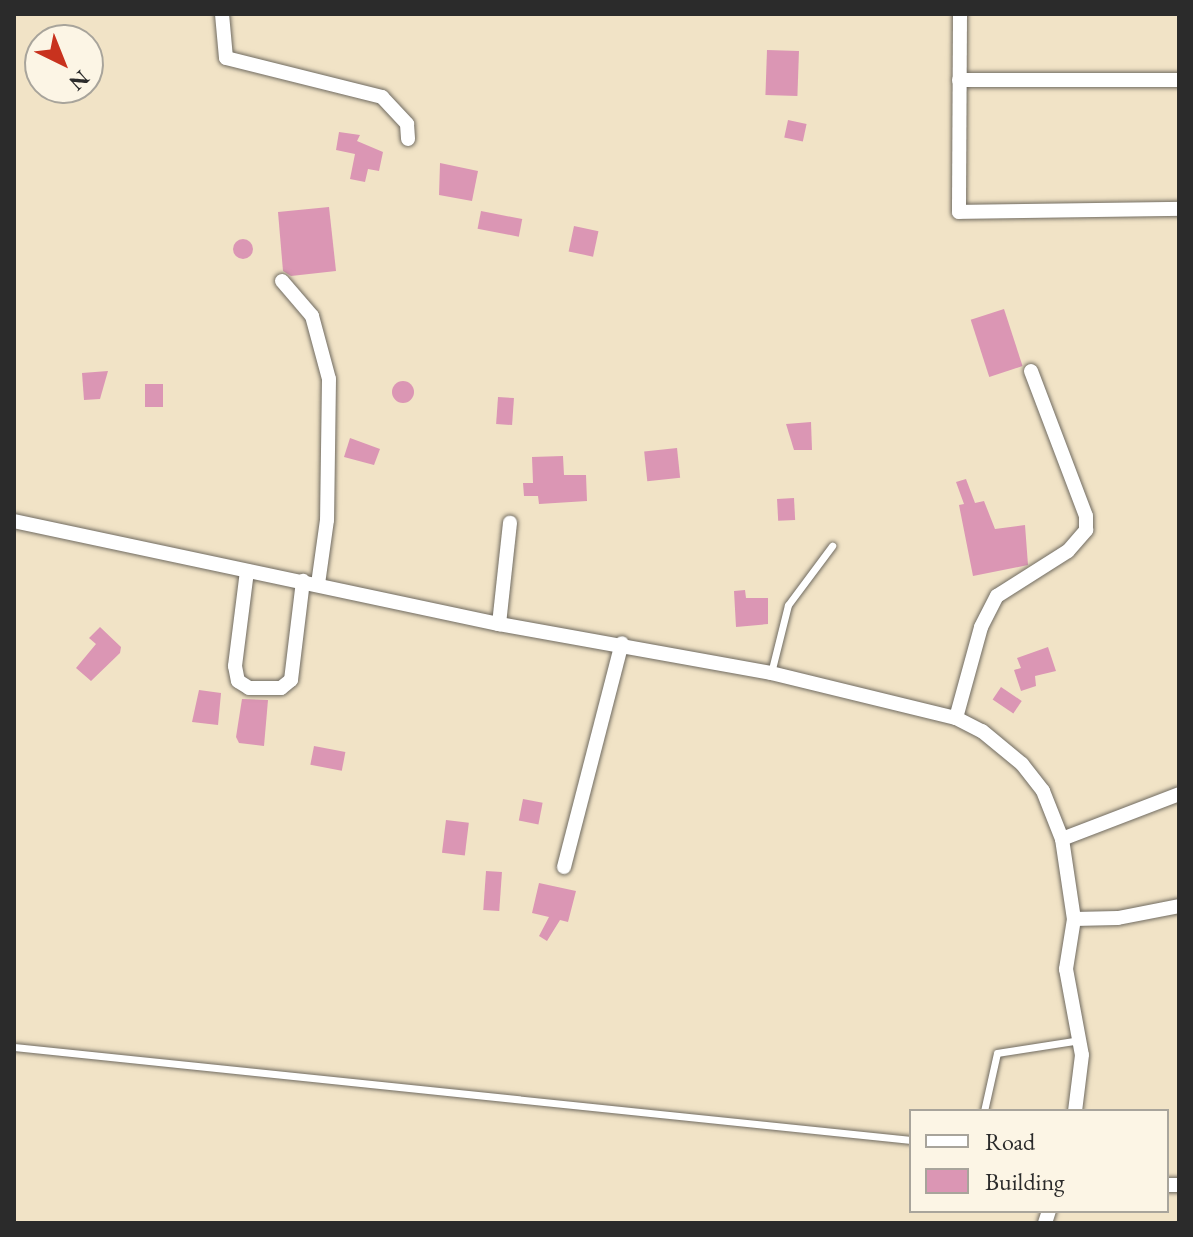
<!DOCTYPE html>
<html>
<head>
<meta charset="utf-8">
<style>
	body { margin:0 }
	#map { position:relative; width:1193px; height:1237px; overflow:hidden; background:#f1e3c6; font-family:"EB Garamond",serif }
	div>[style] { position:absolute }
	.building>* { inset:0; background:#db96b4; transform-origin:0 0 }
	.round { border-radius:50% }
	.roads { filter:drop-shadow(0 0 2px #706b61) drop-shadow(0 0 2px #706b61) }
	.lane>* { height:7px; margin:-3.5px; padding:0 3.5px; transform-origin:3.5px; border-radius:3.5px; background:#fff }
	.street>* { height:14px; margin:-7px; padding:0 7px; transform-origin:7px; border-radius:7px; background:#fff }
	span { translate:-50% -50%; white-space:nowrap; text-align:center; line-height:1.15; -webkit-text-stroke:8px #fcf5e5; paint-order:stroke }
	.frame { position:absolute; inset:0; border:16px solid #2b2b2b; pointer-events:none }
	.legend { position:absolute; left:909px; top:1109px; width:260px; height:104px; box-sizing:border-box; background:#fcf5e5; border:2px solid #a8a49b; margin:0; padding:10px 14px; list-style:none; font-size:24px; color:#2b2b2b }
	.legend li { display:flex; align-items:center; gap:16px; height:40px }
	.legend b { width:40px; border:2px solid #a8a49b }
	.north { position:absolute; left:24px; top:24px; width:80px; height:80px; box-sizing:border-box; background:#fcf5e5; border:2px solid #a8a49b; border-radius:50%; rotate:137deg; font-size:22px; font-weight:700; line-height:32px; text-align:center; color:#2b2b2b }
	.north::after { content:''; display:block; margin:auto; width:28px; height:36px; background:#c8321e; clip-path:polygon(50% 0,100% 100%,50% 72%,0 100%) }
</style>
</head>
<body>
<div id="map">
	<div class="building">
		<i style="left:767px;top:50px;width:32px;height:45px;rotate:2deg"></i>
		<i style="left:788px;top:120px;width:19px;height:18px;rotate:12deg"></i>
		<i style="clip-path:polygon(339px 132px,360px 135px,357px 141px,383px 152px,379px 171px,368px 169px,365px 182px,350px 179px,355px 154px,336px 150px)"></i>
		<i style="clip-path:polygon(440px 163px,478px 171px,472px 201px,439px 195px)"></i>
		<i style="clip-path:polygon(329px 207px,336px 271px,291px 276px,283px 271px,278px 212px)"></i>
		<i style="left:481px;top:211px;width:42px;height:18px;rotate:11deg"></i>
		<i style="left:574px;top:226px;width:25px;height:26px;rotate:12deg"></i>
		<i class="round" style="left:233px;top:239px;width:20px;height:20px"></i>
		<i style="left:1004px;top:309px;width:60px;height:35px;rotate:72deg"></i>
		<i style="clip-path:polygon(108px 371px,100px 399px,84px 400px,82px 373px)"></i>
		<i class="round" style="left:392px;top:381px;width:22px;height:22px"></i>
		<i style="left:145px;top:384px;width:18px;height:23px"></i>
		<i style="left:498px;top:397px;width:16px;height:27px;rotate:4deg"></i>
		<i style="clip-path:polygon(811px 422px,812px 450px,794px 450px,786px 424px)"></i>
		<i style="clip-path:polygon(350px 438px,380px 449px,374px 465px,344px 457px)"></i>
		<i style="left:677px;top:448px;width:30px;height:33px;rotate:84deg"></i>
		<i style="clip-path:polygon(563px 456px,564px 475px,586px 475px,587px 501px,539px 504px,538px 496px,524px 496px,523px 483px,533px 483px,532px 457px)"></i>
		<i style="clip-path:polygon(966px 479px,975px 503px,984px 501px,995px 529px,1025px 525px,1028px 565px,973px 576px,959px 505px,964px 504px,956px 482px)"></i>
		<i style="left:794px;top:498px;width:22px;height:17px;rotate:87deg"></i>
		<i style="clip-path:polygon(745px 590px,746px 598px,768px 598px,768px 624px,736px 627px,734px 591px)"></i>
		<i style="clip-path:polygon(100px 627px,121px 647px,120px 653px,91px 681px,76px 668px,96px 644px,89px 638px)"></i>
		<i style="clip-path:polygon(1048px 647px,1056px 671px,1035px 676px,1036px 686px,1021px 691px,1014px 670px,1021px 668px,1017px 658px)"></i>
		<i style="left:1001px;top:687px;width:25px;height:15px;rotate:34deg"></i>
		<i style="clip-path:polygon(199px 690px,221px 693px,218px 725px,192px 722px)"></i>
		<i style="clip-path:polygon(242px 699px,268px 700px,264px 746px,239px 743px,236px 737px)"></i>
		<i style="left:314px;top:746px;width:32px;height:19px;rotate:11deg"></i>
		<i style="left:523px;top:799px;width:20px;height:22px;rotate:11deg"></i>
		<i style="left:446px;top:820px;width:23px;height:33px;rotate:7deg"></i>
		<i style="left:486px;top:871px;width:16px;height:39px;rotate:4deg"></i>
		<i style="clip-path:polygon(539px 883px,576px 891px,568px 922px,560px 920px,547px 941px,539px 936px,549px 917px,532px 913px)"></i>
	</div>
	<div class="roads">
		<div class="lane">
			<i style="left:771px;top:673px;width:70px;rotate:-76deg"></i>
			<i style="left:788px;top:605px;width:74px;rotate:-53.3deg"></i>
			<i style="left:14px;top:1047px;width:902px;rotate:5.92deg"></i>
			<i style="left:984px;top:1111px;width:59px;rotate:-77.4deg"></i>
			<i style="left:997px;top:1053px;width:84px;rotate:-8.9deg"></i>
		</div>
		<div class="street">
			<i style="left:222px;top:14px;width:44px;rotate:84.8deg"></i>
			<i style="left:226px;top:58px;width:161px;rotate:14deg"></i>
			<i style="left:382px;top:97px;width:37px;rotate:47deg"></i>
			<i style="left:407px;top:124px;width:15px;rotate:86deg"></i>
			<i style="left:960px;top:14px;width:198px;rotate:90.3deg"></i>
			<i style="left:959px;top:212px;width:220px;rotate:-0.8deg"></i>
			<i style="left:959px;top:80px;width:220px"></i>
			<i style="left:282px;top:281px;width:46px;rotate:49.4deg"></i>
			<i style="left:312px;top:316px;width:65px;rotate:74.9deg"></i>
			<i style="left:329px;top:379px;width:141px;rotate:90.8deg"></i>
			<i style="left:327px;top:520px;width:65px;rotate:98deg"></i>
			<i style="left:14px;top:521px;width:496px;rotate:12deg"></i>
			<i style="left:499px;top:624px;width:276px;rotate:10.2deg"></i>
			<i style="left:771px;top:673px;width:190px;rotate:13.7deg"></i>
			<i style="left:956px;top:718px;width:29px;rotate:27deg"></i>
			<i style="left:982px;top:731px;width:52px;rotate:39.5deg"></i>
			<i style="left:1022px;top:764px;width:34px;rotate:52deg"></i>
			<i style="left:1043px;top:791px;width:52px;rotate:68.4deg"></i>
			<i style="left:1062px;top:839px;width:81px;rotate:81.5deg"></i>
			<i style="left:1074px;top:919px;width:51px;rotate:99.1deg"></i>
			<i style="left:1066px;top:969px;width:87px;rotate:79.5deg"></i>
			<i style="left:1082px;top:1055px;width:56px;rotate:97.1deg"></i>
			<i style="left:247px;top:571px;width:96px;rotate:97.2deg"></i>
			<i style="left:235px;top:666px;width:15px;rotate:79deg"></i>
			<i style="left:238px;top:681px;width:13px;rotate:32deg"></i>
			<i style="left:249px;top:688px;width:32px"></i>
			<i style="left:281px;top:688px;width:13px;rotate:-39deg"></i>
			<i style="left:291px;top:680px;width:100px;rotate:-83.1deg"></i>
			<i style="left:499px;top:624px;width:102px;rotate:-83.8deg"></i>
			<i style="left:956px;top:718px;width:94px;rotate:-74.6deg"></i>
			<i style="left:981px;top:627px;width:35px;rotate:-63deg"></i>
			<i style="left:997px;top:596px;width:84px;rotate:-32.4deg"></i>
			<i style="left:1068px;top:551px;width:28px;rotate:-49deg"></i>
			<i style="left:1086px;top:530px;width:14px;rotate:-90deg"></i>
			<i style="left:1086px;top:516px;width:155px;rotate:-110.8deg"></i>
			<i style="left:1062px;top:839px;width:125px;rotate:-21deg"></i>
			<i style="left:564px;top:867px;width:231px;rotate:-75.5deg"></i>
			<i style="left:1074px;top:919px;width:44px;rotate:-1.3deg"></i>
			<i style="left:1118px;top:918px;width:62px;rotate:-11.1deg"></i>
			<i style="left:1167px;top:1185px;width:12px"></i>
			<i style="left:1045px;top:1223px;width:13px;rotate:-72deg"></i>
		</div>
	</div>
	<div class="frame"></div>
	<ul class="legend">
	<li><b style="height:10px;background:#fff"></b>Road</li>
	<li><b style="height:22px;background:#db96b4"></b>Building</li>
	</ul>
	<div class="north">N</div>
</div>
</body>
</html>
